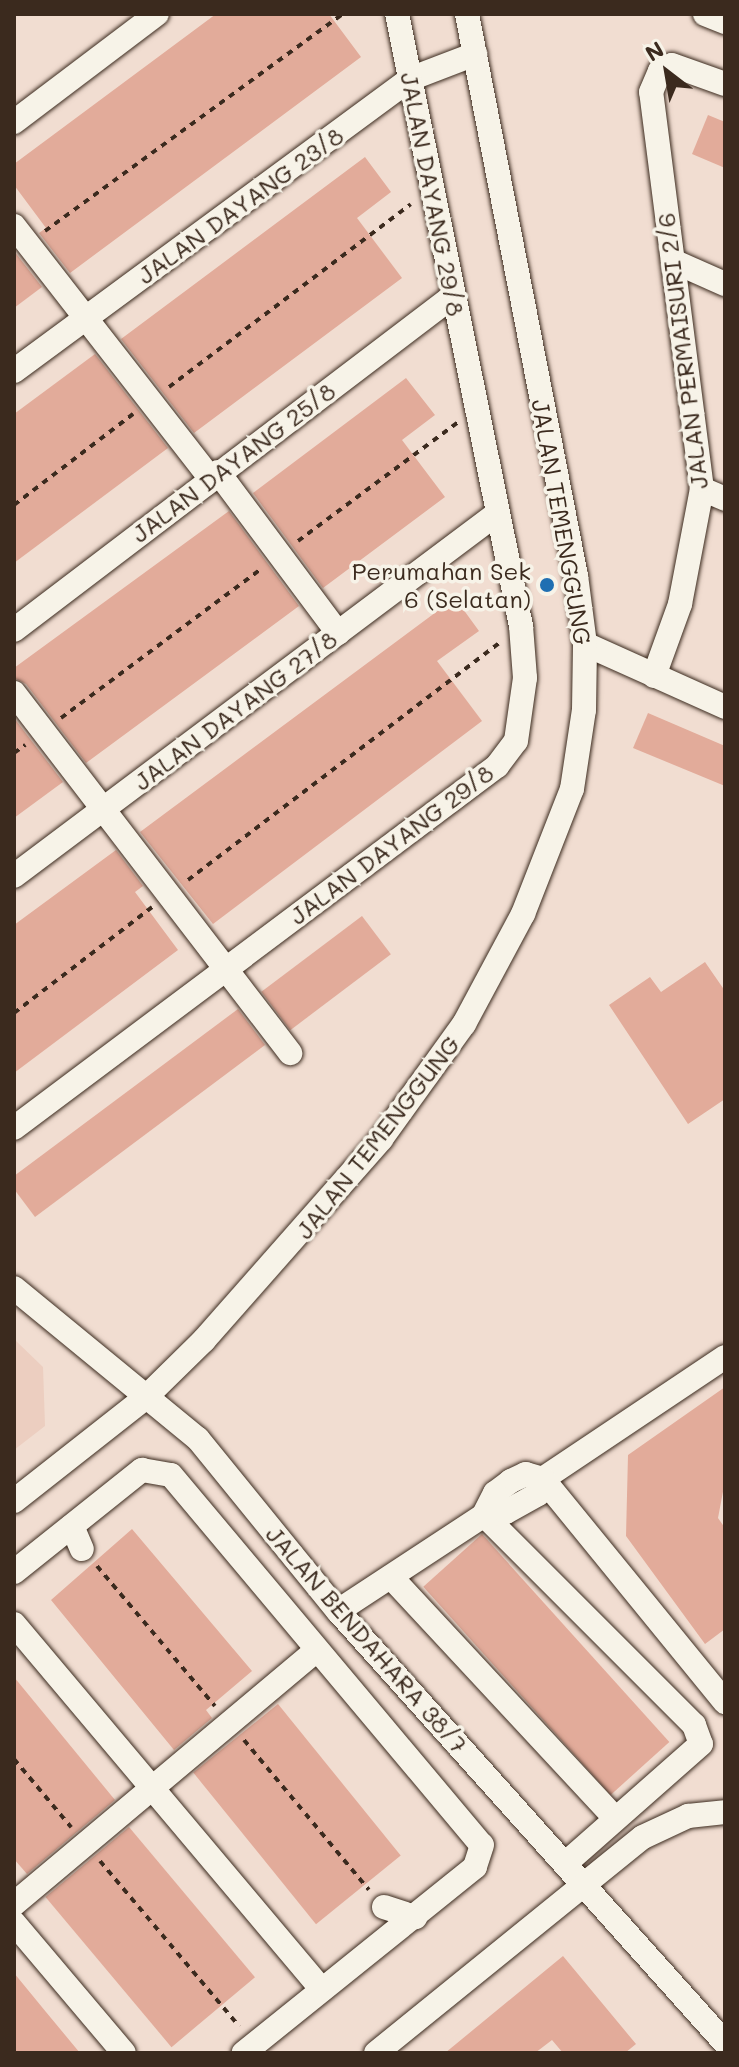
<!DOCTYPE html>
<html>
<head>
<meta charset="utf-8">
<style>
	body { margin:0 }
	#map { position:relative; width:739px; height:2067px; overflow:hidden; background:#f1ddd1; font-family:Mali,sans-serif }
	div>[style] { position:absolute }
	.built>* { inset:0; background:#eccec0 }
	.building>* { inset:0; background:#e2ab9a; transform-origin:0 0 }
	.path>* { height:4px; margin-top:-2px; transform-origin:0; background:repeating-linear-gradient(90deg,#3b2a1e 0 6px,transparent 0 12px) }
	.roads { filter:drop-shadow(0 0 2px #3b2a1e) drop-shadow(0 0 2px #3b2a1e) }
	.minor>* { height:24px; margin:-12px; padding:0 12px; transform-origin:12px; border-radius:12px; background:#f7f3e8 }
	.dots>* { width:22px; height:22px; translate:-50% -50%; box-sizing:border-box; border:4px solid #f7f3e8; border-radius:50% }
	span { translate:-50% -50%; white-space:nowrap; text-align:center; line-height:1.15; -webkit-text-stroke:7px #f7f3e8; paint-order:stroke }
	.street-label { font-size:24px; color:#3b2a1e }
	.poi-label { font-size:24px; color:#3b2a1e }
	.right { translate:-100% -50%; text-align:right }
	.frame { position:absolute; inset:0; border:16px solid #3b2a1e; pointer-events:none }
	.north { position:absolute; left:627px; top:32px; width:80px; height:80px; -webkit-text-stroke:6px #f7f3e8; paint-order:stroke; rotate:329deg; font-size:22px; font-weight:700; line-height:32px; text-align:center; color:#3b2a1e }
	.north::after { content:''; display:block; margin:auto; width:28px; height:36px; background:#3b2a1e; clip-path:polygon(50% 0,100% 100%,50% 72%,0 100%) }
</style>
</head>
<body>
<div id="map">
	<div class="built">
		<i style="clip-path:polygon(14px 1339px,43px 1367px,45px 1426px,14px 1450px)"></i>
	</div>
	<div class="building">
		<i style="clip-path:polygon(216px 14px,329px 14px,361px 57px,70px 273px,39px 233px,46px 228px,14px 185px,14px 164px)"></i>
		<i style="clip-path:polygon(708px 115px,725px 122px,725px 168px,692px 154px)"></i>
		<i style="clip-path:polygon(365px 157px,391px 192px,357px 218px,402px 278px,194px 433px,121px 339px)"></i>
		<i style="clip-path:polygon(14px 251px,42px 287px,14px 308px)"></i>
		<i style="clip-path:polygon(95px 354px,168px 448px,14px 563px,14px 414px)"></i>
		<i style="clip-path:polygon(406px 378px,435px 415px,402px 440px,445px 497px,323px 588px,253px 493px)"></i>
		<i style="clip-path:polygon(229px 511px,299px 606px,86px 763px,26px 684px,14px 678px,14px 668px)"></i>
		<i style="clip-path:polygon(455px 598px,479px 631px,437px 661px,482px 721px,213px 924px,140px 832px)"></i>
		<i style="clip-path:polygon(648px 713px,725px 746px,725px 786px,633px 748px)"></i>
		<i style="clip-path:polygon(14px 718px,63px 782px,14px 818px)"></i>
		<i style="clip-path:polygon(116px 850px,143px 886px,135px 892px,178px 950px,14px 1073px,14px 925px)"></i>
		<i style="left:362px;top:916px;width:48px;height:126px;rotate:53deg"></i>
		<i style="clip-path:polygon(705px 962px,725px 991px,725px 1099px,688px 1124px,609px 1005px,650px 977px,661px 992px)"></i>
		<i style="clip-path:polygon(238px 1009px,265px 1045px,35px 1217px,14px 1189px,14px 1176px)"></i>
		<i style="clip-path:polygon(725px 1387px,725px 1481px,718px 1518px,725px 1528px,725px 1629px,705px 1644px,626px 1536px,628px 1455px)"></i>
		<i style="clip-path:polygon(132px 1529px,252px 1671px,206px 1710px,212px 1718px,174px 1750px,51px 1600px)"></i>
		<i style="left:482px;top:1534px;width:280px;height:79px;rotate:48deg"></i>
		<i style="clip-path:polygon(14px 1677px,115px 1800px,27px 1874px,14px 1859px)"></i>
		<i style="left:278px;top:1704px;width:195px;height:109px;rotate:51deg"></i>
		<i style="left:129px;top:1827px;width:196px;height:109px;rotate:50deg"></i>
		<i style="clip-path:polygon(563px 1956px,636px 2044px,625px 2053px,563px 2053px,552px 2040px,535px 2053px,445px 2053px)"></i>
		<i style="clip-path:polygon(14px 1973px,46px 2012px,80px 2053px,14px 2053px)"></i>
	</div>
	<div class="path">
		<i style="left:45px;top:231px;width:369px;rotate:-36.1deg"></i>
		<i style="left:169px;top:387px;width:303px;rotate:-37.1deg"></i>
		<i style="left:14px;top:505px;width:150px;rotate:-37.4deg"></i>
		<i style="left:298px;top:541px;width:199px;rotate:-36.6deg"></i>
		<i style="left:61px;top:718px;width:251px;rotate:-36.7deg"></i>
		<i style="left:14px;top:753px;width:14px;rotate:-36deg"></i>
		<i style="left:188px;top:880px;width:391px;rotate:-37.3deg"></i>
		<i style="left:14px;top:1013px;width:174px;rotate:-37.5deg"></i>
		<i style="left:97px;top:1566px;width:183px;rotate:49.9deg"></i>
		<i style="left:244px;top:1740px;width:195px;rotate:50.2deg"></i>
		<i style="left:14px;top:1759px;width:89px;rotate:50deg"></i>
		<i style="left:100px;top:1861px;width:216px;rotate:49.9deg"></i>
	</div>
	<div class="roads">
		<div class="minor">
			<i style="left:705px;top:14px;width:22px;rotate:22deg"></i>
			<i style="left:14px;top:122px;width:179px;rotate:-37.1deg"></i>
			<i style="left:14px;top:226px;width:319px;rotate:52.1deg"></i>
			<i style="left:673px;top:261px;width:57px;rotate:23.9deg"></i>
			<i style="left:14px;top:371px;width:492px;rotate:-36.4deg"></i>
			<i style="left:410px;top:79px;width:70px;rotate:-21deg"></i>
			<i style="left:218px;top:472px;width:201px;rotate:53.3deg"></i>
			<i style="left:702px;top:489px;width:25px;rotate:23deg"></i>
			<i style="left:14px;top:630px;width:552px;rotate:-37.26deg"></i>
			<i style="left:585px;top:644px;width:154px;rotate:24.2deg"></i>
			<i style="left:654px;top:676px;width:77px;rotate:-70.1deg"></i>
			<i style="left:680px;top:604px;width:117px;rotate:-79.2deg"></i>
			<i style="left:702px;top:489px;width:400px;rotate:-97.3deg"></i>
			<i style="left:651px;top:92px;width:23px;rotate:-67deg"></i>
			<i style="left:660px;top:71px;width:13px;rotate:-27deg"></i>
			<i style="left:672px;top:65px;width:56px;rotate:19.7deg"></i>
			<i style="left:14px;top:693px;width:454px;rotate:52.5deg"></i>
			<i style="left:14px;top:876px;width:601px;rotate:-36.89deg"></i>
			<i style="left:14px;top:1128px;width:604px;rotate:-36.85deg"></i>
			<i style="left:497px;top:766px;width:31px;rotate:-53deg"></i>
			<i style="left:516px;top:741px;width:64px;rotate:-81.9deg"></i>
			<i style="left:525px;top:678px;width:52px;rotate:-94.4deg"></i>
			<i style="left:521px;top:626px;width:624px;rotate:-101.45deg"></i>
			<i style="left:14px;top:1288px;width:238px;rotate:39.4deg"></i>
			<i style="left:198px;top:1439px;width:222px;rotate:50.9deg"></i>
			<i style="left:338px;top:1611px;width:580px;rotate:48.14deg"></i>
			<i style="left:725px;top:1357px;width:219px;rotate:146.2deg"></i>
			<i style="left:543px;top:1479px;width:288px;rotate:50.8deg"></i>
			<i style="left:14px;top:1501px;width:167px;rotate:-38.2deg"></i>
			<i style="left:145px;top:1398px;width:83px;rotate:-44.5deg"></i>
			<i style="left:204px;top:1340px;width:268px;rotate:-48.6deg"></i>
			<i style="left:381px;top:1139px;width:142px;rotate:-54.2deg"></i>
			<i style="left:464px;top:1024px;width:125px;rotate:-61.8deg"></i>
			<i style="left:523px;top:914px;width:134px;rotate:-68.6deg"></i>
			<i style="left:572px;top:789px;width:80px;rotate:-81.4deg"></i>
			<i style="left:584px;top:710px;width:66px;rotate:-89.1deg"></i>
			<i style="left:585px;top:644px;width:69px;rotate:-97.5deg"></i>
			<i style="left:576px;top:576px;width:572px;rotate:-100.98deg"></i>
			<i style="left:484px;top:1515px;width:297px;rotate:45deg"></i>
			<i style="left:694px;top:1725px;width:20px;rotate:70deg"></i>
			<i style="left:701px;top:1744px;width:180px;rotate:138.6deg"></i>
			<i style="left:72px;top:1526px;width:25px;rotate:67deg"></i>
			<i style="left:14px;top:1572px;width:164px;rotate:-38.6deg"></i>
			<i style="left:142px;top:1470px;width:29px;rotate:10deg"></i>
			<i style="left:171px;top:1475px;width:483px;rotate:50deg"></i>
			<i style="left:482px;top:1845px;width:23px;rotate:108deg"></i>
			<i style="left:475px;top:1867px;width:297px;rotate:141.2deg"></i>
			<i style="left:391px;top:1577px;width:326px;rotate:47.1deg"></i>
			<i style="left:338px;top:1611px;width:175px;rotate:-33.3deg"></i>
			<i style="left:484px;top:1515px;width:22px;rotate:-8deg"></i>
			<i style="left:506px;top:1512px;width:37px;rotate:-29deg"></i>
			<i style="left:538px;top:1494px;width:16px;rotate:-72deg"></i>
			<i style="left:543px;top:1479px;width:18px;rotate:-164deg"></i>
			<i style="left:526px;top:1474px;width:17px;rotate:155deg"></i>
			<i style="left:511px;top:1481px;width:20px;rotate:143deg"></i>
			<i style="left:495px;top:1493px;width:25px;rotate:117deg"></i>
			<i style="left:14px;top:1624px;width:478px;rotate:49.9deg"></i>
			<i style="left:14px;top:1904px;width:393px;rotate:-40deg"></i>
			<i style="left:384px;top:1907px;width:33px;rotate:18deg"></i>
			<i style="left:14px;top:1923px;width:170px;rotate:49.8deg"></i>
			<i style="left:376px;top:2053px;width:343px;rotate:-39deg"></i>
			<i style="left:643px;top:1837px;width:50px;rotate:-25deg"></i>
			<i style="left:688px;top:1816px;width:37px;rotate:-6deg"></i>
		</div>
	</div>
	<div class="dots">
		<i style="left:547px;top:585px;background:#1f6fb2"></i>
	</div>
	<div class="street-label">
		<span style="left:433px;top:194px;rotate:79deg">JALAN DAYANG 29/8</span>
		<span style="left:240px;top:205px;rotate:-36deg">JALAN DAYANG 23/8</span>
		<span style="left:682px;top:351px;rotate:-97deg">JALAN PERMAISURI 2/6</span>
		<span style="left:233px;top:462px;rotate:-37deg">JALAN DAYANG 25/8</span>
		<span style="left:562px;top:522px;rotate:80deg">JALAN TEMENGGUNG</span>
		<span style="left:235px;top:710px;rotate:-37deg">JALAN DAYANG 27/8</span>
		<span style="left:391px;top:844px;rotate:-37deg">JALAN DAYANG 29/8</span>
		<span style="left:377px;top:1137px;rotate:-52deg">JALAN TEMENGGUNG</span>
		<span style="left:367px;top:1639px;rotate:49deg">JALAN BENDAHARA 38/7</span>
	</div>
	<div class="poi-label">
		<span class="right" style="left:531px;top:585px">Perumahan Sek<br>6 (Selatan)</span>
	</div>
	<div class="frame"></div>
	<div class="north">N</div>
</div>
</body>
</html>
